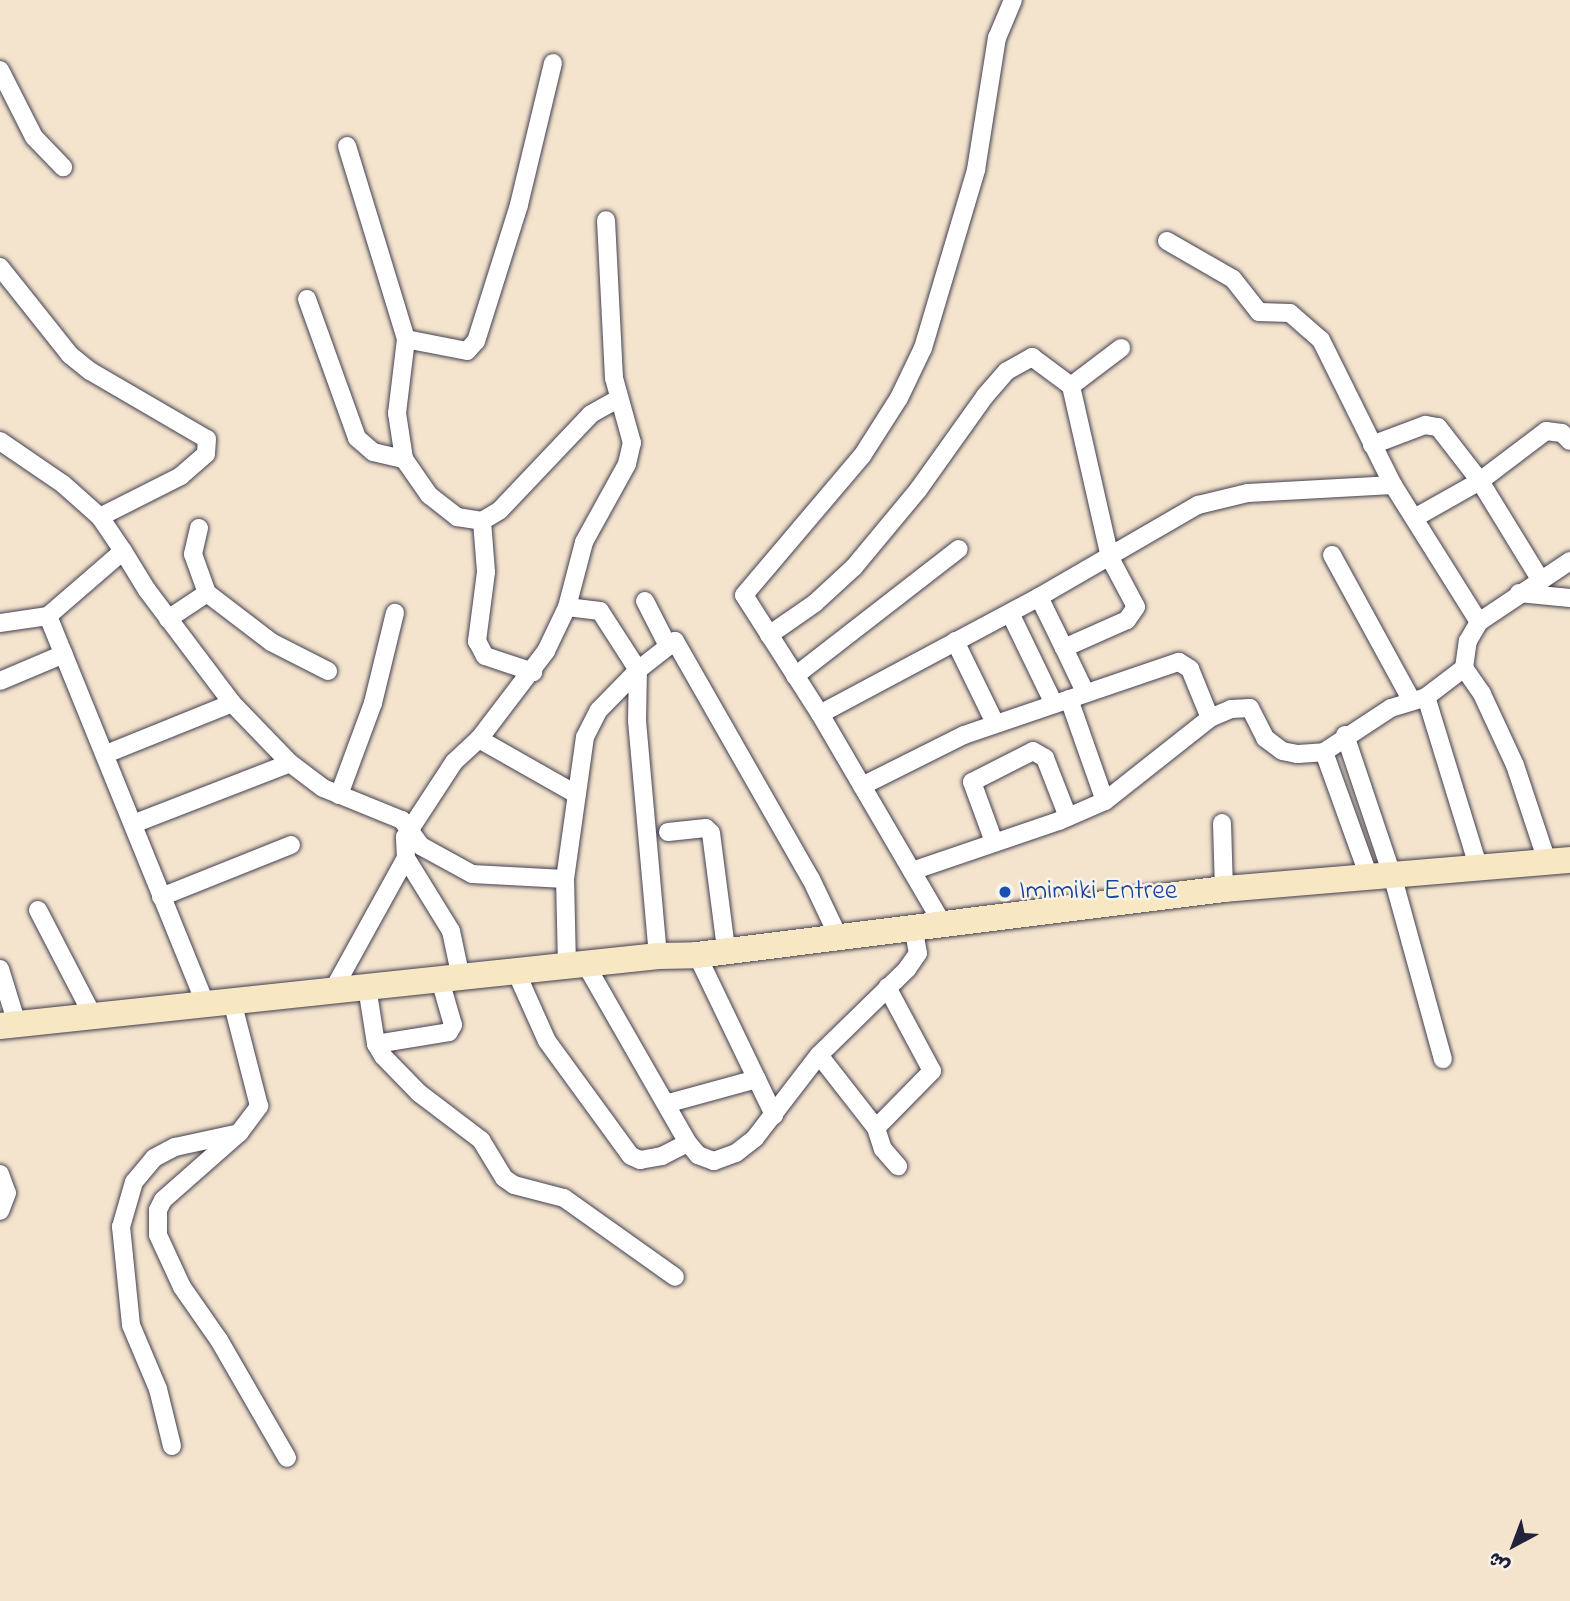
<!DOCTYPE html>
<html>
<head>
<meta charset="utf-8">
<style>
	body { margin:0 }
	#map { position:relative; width:1570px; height:1601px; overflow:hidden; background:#f4e4cd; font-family:"Indie Flower","Playpen Sans Arabic",sans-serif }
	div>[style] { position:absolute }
	.roads { filter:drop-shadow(0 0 2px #423f51) drop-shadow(0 0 2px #423f51) }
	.street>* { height:18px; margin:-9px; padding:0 9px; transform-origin:9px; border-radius:9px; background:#fff }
	.secondary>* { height:26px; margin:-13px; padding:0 13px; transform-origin:13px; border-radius:13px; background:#f7e8c3 }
	.dots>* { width:19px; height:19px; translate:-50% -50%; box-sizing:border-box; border:4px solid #f7f3e8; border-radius:50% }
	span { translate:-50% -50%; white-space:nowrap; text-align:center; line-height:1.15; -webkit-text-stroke:5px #f7f3e8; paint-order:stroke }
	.transit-label { font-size:28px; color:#164399 }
	.left { translate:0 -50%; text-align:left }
	.north { position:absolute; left:1479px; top:1510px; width:70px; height:70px; -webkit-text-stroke:5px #f7f3e8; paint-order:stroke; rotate:221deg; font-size:19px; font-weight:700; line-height:28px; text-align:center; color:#22223b }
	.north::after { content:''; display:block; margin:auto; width:24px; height:32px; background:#22223b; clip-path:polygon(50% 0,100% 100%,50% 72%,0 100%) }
</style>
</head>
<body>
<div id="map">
	<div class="roads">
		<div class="street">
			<i style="left:553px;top:63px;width:146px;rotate:103.5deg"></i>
			<i style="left:519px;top:205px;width:143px;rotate:107.5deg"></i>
			<i style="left:476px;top:341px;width:13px;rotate:132deg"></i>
			<i style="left:467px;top:351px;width:62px;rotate:-168.9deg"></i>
			<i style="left:406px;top:339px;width:75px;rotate:96.9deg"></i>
			<i style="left:397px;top:413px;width:47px;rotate:81.3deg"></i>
			<i style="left:404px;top:459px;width:44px;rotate:55.2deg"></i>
			<i style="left:429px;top:495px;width:36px;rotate:38deg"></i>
			<i style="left:457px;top:517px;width:25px;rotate:9deg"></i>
			<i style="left:482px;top:521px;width:21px;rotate:-31deg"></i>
			<i style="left:500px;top:510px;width:132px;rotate:-46.5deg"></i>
			<i style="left:591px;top:414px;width:31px;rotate:-29deg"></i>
			<i style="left:0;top:70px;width:75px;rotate:63.1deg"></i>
			<i style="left:34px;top:137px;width:42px;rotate:46deg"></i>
			<i style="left:347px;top:146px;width:202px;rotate:73deg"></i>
			<i style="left:1167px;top:241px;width:76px;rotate:29.9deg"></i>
			<i style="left:1233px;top:279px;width:42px;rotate:51.8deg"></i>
			<i style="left:1259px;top:312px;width:31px;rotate:2deg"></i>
			<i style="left:1290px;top:313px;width:41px;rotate:41.1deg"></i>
			<i style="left:1321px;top:340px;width:162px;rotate:63.6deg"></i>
			<i style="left:1393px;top:485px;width:162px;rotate:57.9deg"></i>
			<i style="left:0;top:267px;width:112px;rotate:51.5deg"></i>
			<i style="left:70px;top:355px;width:26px;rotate:39deg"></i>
			<i style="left:90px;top:371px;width:135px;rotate:30.2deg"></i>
			<i style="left:207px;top:439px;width:15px;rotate:94deg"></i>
			<i style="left:206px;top:454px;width:33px;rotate:139deg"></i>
			<i style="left:181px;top:476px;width:91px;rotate:153.2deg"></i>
			<i style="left:307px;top:299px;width:148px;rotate:70.2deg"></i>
			<i style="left:357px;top:438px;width:21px;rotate:41deg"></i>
			<i style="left:373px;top:452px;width:32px;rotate:13deg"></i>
			<i style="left:1071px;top:386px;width:63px;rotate:-37.2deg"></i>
			<i style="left:0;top:441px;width:76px;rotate:34.3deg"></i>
			<i style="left:63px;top:484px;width:50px;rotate:41.7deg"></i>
			<i style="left:100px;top:517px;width:41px;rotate:55.9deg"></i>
			<i style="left:123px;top:551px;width:99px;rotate:139.1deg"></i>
			<i style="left:48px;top:616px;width:49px;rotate:171.7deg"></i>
			<i style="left:1372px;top:445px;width:57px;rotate:-20.7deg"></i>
			<i style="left:1425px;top:425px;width:13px;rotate:9deg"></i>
			<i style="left:1438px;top:427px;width:68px;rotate:52.1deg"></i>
			<i style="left:1480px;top:481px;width:73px;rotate:150.6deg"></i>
			<i style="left:482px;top:521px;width:51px;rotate:85.5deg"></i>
			<i style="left:486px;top:572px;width:70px;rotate:97.4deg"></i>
			<i style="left:477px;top:641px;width:17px;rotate:62deg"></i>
			<i style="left:485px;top:656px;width:51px;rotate:18.4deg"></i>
			<i style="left:199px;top:528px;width:27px;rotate:103deg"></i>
			<i style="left:193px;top:554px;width:41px;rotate:70.3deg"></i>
			<i style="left:123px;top:551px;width:46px;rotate:58.4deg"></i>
			<i style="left:147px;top:590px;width:141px;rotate:53deg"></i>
			<i style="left:232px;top:703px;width:83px;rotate:46deg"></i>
			<i style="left:290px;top:763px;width:41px;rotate:37.1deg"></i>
			<i style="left:323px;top:788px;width:85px;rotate:22.1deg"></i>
			<i style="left:402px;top:820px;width:32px;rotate:54deg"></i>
			<i style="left:421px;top:846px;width:58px;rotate:28.8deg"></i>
			<i style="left:472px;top:874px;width:93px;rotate:3.1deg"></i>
			<i style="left:1332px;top:555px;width:166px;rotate:61.3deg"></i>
			<i style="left:1540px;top:579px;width:115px;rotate:-121.5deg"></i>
			<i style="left:1480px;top:481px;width:83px;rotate:-37.1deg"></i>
			<i style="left:1546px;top:431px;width:16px;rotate:7deg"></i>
			<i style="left:1562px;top:433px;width:11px;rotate:45deg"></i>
			<i style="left:1519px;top:593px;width:51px;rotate:5.6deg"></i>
			<i style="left:645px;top:601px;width:51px;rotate:62.9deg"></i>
			<i style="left:1010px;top:613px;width:101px;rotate:64.2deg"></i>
			<i style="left:48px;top:616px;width:418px;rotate:67.9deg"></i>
			<i style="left:168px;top:619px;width:47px;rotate:-33.7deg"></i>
			<i style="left:207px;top:593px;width:81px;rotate:37.4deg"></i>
			<i style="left:271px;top:642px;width:64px;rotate:27deg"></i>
			<i style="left:769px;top:635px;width:56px;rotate:-34.8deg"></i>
			<i style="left:815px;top:603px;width:53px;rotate:-42.7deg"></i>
			<i style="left:854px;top:567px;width:100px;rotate:-50.3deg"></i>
			<i style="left:918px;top:490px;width:115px;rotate:-54.5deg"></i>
			<i style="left:985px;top:396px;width:33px;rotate:-49deg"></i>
			<i style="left:1007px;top:371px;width:29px;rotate:-29deg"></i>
			<i style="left:1032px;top:357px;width:49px;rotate:36.6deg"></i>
			<i style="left:1071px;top:386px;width:176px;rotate:77.2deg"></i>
			<i style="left:1110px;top:558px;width:55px;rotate:62deg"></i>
			<i style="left:1136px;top:607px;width:16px;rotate:125deg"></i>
			<i style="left:1127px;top:620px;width:69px;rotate:156deg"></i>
			<i style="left:1064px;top:648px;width:57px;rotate:-116.1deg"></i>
			<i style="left:955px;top:641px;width:91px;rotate:64deg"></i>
			<i style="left:1064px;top:648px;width:49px;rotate:64.5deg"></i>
			<i style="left:1464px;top:668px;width:32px;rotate:55deg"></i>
			<i style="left:1482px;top:694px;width:78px;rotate:65.1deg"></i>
			<i style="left:1515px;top:765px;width:101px;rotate:71.6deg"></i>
			<i style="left:795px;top:676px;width:207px;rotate:-37.8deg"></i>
			<i style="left:0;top:681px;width:69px;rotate:-22.9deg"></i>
			<i style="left:1069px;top:699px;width:108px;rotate:70.6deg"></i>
			<i style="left:820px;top:714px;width:141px;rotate:-122.6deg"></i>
			<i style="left:744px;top:595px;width:182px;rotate:-49.7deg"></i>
			<i style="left:862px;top:456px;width:69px;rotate:-57.5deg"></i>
			<i style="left:899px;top:398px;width:55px;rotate:-64.4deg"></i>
			<i style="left:923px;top:348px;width:186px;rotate:-73.4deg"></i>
			<i style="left:976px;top:170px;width:134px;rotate:-81deg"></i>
			<i style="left:997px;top:38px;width:41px;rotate:-67.2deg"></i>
			<i style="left:1345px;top:735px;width:151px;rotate:71.4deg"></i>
			<i style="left:1393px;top:878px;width:188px;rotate:74.6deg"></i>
			<i style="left:479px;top:739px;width:112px;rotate:29.6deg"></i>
			<i style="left:1324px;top:752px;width:136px;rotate:70.2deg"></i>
			<i style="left:106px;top:754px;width:136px;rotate:-22deg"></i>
			<i style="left:862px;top:786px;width:114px;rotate:-26.6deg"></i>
			<i style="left:964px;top:735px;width:227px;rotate:-18.8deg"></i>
			<i style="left:1179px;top:662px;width:13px;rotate:32deg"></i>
			<i style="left:1190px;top:669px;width:53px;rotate:67.8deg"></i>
			<i style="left:1210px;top:718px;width:23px;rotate:-23deg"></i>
			<i style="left:1231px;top:709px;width:19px;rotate:-3deg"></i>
			<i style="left:1250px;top:708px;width:34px;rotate:63deg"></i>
			<i style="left:1265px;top:738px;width:21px;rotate:37deg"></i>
			<i style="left:1282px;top:751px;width:16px;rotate:11deg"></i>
			<i style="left:1298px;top:754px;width:26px;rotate:-4deg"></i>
			<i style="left:1324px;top:752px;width:80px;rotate:-33.3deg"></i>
			<i style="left:1391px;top:708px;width:37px;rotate:-17deg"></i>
			<i style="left:339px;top:795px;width:98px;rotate:-69.7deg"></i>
			<i style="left:373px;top:703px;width:93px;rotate:-76.3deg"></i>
			<i style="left:1222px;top:823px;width:66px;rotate:88.3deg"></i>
			<i style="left:133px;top:824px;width:168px;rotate:-21.2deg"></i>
			<i style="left:668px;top:832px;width:38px;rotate:-6deg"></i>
			<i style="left:706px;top:828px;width:7px;rotate:45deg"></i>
			<i style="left:711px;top:833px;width:117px;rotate:82.6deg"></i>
			<i style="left:994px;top:842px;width:64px;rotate:-110.1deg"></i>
			<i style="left:972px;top:782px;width:68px;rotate:-26.9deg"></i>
			<i style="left:1033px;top:751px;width:14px;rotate:30deg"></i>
			<i style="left:1045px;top:758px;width:63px;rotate:68.7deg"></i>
			<i style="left:1479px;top:869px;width:180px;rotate:-107.1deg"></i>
			<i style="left:1426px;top:697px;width:48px;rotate:-37.3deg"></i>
			<i style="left:1464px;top:668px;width:27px;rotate:-82deg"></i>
			<i style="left:1468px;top:641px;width:22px;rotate:-60deg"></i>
			<i style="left:1479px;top:622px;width:110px;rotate:-33.8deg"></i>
			<i style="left:912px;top:871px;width:155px;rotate:-18.8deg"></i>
			<i style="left:1059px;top:821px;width:50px;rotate:-23.5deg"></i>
			<i style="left:1105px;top:801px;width:134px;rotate:-38.3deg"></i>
			<i style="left:161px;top:897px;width:140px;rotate:-21.8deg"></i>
			<i style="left:38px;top:910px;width:119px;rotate:62.6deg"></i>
			<i style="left:941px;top:921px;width:240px;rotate:-120.3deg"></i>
			<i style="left:820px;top:714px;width:248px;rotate:-28.1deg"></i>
			<i style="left:1039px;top:597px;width:184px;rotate:-30.1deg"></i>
			<i style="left:1198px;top:505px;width:51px;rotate:-13.5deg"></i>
			<i style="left:1248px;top:493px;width:145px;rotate:-3.2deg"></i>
			<i style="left:697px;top:955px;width:178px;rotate:64.3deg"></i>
			<i style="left:658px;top:956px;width:236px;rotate:-95.1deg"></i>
			<i style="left:637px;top:721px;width:51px;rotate:-88.9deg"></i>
			<i style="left:638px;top:670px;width:47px;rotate:-38.1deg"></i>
			<i style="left:675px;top:641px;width:274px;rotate:60.3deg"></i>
			<i style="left:811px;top:879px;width:65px;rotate:64.6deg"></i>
			<i style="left:586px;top:965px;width:205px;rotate:60.2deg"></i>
			<i style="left:688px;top:1143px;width:16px;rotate:50deg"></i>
			<i style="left:698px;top:1155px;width:17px;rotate:21deg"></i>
			<i style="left:714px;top:1161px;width:23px;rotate:-20deg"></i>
			<i style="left:736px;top:1153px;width:24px;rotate:-38deg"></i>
			<i style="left:755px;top:1138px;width:105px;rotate:-52.4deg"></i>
			<i style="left:819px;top:1055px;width:123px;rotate:-44.3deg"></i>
			<i style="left:907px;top:969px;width:19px;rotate:-55deg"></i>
			<i style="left:918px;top:953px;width:26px;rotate:-101deg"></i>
			<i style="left:567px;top:966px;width:87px;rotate:-91.3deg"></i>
			<i style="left:565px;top:879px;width:143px;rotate:-82deg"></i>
			<i style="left:585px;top:737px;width:30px;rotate:-63deg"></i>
			<i style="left:599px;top:710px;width:56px;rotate:-45.7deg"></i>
			<i style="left:638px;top:670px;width:70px;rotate:-122.8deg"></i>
			<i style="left:600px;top:611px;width:33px;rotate:-173deg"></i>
			<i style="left:0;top:969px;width:58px;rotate:72.8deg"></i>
			<i style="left:517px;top:974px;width:73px;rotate:65.9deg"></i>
			<i style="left:547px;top:1041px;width:142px;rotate:53.9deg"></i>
			<i style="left:631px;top:1156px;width:10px;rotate:24deg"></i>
			<i style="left:640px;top:1160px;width:22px;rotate:-10deg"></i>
			<i style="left:662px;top:1156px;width:29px;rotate:-27deg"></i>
			<i style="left:461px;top:978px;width:48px;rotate:-102deg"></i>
			<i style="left:451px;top:931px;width:86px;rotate:-121.7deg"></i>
			<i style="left:406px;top:858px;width:21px;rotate:-93deg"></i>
			<i style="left:405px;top:837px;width:90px;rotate:-56.8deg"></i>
			<i style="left:454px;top:762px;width:34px;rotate:-43deg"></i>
			<i style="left:479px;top:739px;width:111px;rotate:-52.7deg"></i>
			<i style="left:546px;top:651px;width:49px;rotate:-64.5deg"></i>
			<i style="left:567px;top:607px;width:67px;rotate:-75.3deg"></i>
			<i style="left:584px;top:542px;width:89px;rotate:-61.1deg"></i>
			<i style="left:627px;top:464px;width:22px;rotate:-77deg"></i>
			<i style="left:632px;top:443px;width:67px;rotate:-105.5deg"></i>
			<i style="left:614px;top:378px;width:158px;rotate:-92.9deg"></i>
			<i style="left:367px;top:987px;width:58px;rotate:81deg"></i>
			<i style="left:376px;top:1044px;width:14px;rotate:60deg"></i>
			<i style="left:383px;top:1056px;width:52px;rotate:45.8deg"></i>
			<i style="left:419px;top:1093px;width:78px;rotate:37.2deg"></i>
			<i style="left:481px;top:1140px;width:44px;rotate:58.8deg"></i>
			<i style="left:504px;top:1178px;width:12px;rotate:35deg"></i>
			<i style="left:514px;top:1185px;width:52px;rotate:14.6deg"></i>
			<i style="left:564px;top:1198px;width:136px;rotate:35.4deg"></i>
			<i style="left:333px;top:990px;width:151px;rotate:-61.1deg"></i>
			<i style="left:376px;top:1044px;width:74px;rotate:-9.3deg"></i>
			<i style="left:449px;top:1032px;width:8px;rotate:-60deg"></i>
			<i style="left:453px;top:1025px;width:47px;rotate:-106.1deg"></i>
			<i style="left:819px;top:1055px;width:93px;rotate:52deg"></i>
			<i style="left:876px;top:1128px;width:22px;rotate:72deg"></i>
			<i style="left:883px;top:1149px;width:23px;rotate:49deg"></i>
			<i style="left:669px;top:1103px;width:91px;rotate:-15.3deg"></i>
			<i style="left:876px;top:1128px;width:80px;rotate:-45.5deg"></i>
			<i style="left:932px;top:1071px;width:95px;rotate:-118.2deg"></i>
			<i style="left:239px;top:1133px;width:101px;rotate:138.6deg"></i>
			<i style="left:163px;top:1200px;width:11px;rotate:117deg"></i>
			<i style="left:158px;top:1210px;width:25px;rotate:90deg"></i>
			<i style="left:158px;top:1235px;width:57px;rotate:65.2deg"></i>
			<i style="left:182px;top:1287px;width:65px;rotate:55.1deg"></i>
			<i style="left:219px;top:1340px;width:136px;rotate:60deg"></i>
			<i style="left:0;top:1174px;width:20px;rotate:70deg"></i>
			<i style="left:7px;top:1193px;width:19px;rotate:111deg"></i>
			<i style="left:172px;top:1446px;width:59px;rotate:-103.8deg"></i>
			<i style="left:158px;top:1389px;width:69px;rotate:-112.9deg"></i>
			<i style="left:131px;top:1325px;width:99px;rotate:-95.8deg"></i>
			<i style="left:121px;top:1227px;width:47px;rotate:-73.9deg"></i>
			<i style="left:134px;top:1182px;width:31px;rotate:-50deg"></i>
			<i style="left:154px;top:1158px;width:24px;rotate:-28deg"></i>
			<i style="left:175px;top:1147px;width:66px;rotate:-12.3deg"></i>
			<i style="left:239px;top:1133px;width:34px;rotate:-53deg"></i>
			<i style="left:259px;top:1106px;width:108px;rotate:-104.4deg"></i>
		</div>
		<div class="secondary">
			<i style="left:0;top:1026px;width:662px;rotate:-6.07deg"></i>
			<i style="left:658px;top:956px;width:39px;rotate:-1deg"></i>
			<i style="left:697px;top:955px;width:531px;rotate:-7.14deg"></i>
			<i style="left:1224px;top:889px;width:347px;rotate:-4.8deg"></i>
		</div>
	</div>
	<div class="dots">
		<i style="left:1005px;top:892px;background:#1a4fb4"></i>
	</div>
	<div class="transit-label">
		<span class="left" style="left:1019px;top:892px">Imimiki Entree</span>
	</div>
	<div class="north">ش</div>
</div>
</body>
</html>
